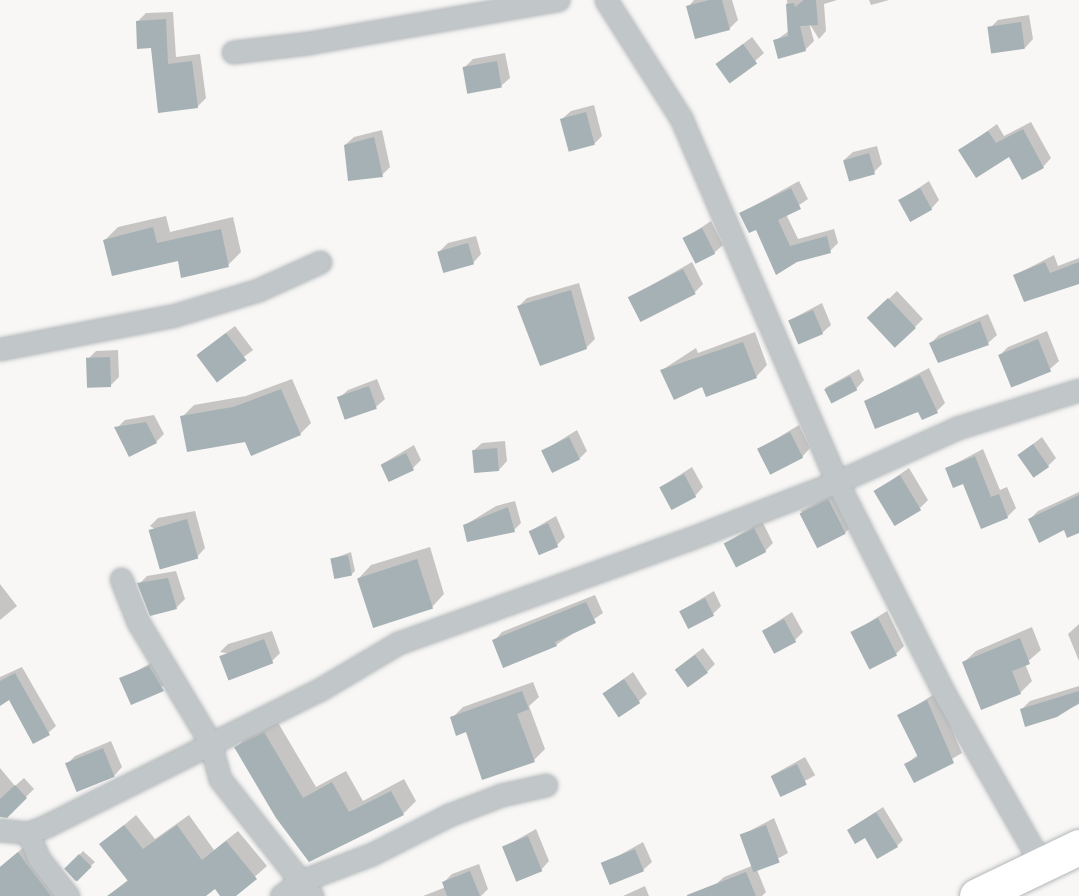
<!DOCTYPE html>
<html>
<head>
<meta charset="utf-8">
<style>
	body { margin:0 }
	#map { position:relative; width:1079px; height:896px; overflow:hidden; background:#f8f7f5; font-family:"Source Sans 3",sans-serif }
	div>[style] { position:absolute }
	.shadow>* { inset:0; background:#0003; transform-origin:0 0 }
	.building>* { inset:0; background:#a5b1b4; transform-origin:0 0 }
	.roads { filter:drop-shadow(0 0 2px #b2b7ba) drop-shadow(0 0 2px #b2b7ba) }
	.minor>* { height:21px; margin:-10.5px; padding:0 10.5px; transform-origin:10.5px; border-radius:10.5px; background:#c1c6c9 }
	.trunk>* { height:35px; margin:-17.5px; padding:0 17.5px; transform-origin:17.5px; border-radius:17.5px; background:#fff }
	span { translate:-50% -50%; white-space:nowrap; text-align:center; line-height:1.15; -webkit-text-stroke:7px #fff; paint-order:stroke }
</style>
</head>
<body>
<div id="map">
	<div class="shadow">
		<i style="clip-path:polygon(694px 0,732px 0,738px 20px,729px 29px,688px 7px)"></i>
		<i style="clip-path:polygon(787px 0,837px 0,824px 4px,826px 31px,819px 39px,809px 23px,814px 41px,805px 50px,775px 41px,789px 31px)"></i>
		<i style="clip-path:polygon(869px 0,889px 0,871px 5px)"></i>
		<i style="clip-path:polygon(173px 12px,176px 57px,200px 54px,206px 98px,197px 107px,137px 22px,146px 13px)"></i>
		<i style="clip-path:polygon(1029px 15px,1033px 39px,1025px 48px,990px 28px,998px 20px)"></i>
		<i style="clip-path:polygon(752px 37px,764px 53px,755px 61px,717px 64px)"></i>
		<i style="clip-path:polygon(505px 53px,510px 78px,501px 86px,465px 67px,473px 59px)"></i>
		<i style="clip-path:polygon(594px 105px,602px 136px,594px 144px,562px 119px,571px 111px)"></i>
		<i style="clip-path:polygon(1031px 122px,1051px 158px,1043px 167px,1010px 155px,961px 150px,997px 124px,1004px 136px)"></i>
		<i style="clip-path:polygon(382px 130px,390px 167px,382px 175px,345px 145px,354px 137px)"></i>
		<i style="clip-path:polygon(877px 146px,882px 164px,874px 172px,844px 160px,853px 152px)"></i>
		<i style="clip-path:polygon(799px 181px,808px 199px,786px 214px,798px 239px,834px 229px,838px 243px,830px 251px,797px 260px,741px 213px)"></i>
		<i style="clip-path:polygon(929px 181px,939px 200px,931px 209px,901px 200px)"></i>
		<i style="clip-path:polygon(166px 216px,170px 232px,233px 217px,241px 252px,228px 265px,105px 240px,118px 227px)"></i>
		<i style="clip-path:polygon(711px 221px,723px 245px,714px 253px,684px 239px)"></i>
		<i style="clip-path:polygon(476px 236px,481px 254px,473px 263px,439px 252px,448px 243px)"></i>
		<i style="clip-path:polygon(1054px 255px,1058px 266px,1079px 258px,1079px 282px,1015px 275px)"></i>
		<i style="clip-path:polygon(692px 262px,703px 284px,695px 292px,631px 297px)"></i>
		<i style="clip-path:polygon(579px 283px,595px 339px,586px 348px,519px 306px,527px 298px)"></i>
		<i style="clip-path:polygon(897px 291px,923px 319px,915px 327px,869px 318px)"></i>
		<i style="clip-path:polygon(822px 303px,831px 325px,822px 333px,790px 320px)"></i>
		<i style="clip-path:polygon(988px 314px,997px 335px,988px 343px,931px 343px,939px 335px)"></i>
		<i style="left:235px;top:326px;width:30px;height:47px;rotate:53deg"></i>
		<i style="clip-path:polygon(1047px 331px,1059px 361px,1050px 369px,1000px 355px,1008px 347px)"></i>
		<i style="clip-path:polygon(755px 332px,767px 365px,756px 377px,703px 385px,662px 370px,696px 348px,698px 353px)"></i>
		<i style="clip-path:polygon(118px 350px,119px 377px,111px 385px,88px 359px,96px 351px)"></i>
		<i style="clip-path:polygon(929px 368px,945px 403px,937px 411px,866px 401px)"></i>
		<i style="clip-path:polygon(859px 369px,864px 380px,856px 389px,825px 388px)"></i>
		<i style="clip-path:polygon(292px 379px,311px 423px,300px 434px,246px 440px,182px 417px,194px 405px,246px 396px)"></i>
		<i style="clip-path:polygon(377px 379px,385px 399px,376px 407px,339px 398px,348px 390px)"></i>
		<i style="clip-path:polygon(154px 415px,164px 434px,156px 442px,117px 428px,125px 420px)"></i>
		<i style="clip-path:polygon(799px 425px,810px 448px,802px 457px,759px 449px)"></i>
		<i style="clip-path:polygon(577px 430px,587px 451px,579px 459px,543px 451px)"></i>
		<i style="clip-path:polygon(1042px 437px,1056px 458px,1048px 466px,1019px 455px)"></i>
		<i style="clip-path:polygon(505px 441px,507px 461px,499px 470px,473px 451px,482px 443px)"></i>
		<i style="clip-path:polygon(414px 445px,421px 460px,413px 468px,382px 464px)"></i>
		<i style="clip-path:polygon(983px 449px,1000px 490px,1007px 487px,1016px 508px,1007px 517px,947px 468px)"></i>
		<i style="clip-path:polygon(692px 467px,703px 487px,695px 496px,661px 487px)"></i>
		<i style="clip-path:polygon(909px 468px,928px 500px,920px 508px,876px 491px)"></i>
		<i style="clip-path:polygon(837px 492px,853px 524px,845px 533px,800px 511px)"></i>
		<i style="clip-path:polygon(1079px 492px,1079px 531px,1030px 519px,1038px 511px)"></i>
		<i style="clip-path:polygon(515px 501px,521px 523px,514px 530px,465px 525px,496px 506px)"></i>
		<i style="clip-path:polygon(195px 511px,205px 548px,197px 557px,150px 526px,158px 518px)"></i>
		<i style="clip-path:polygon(556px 516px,565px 537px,557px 545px,530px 531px)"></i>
		<i style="clip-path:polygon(762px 521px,773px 543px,765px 551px,725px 543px)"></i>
		<i style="clip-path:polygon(430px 547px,444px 594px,432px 607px,359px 578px,371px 565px)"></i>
		<i style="clip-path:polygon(351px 552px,355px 571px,351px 575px,332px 559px)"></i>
		<i style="clip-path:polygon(176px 571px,185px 599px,176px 608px,139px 584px,147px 576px)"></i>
		<i style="clip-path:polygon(0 584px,17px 606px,0 620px)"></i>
		<i style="clip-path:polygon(714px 591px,721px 606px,713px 614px,681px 611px)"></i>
		<i style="clip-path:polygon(595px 595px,603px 613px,556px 645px,494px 641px,502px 632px)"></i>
		<i style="clip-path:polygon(887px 611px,904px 646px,896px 654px,852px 633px)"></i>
		<i style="clip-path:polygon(792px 612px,803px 632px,795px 640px,763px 631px)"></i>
		<i style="clip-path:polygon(1079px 624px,1079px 661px,1068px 634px)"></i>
		<i style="clip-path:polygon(1032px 627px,1041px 650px,1025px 664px,1032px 681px,1020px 693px,964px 662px,976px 651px)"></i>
		<i style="clip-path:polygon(272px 631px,280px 653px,272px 661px,220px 652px,228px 644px)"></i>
		<i style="clip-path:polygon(703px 648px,715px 664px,707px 672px,676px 669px)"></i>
		<i style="left:158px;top:659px;width:26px;height:41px;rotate:61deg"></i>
		<i style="clip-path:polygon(22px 667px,56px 726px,48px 733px,10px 698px,0 704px,0 677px)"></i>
		<i style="clip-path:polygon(633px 672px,647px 694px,638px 702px,604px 693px)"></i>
		<i style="clip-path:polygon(533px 682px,539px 697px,529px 706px,545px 749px,534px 760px,467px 730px,452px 718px,463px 707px)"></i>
		<i style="clip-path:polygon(1079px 686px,1079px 704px,1056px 716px,1022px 709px,1030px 701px)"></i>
		<i style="clip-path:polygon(936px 693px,962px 753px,915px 781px,906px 764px,919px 754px,899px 716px)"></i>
		<i style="clip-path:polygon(277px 721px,316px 787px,346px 771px,363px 801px,404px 779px,416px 801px,403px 814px,277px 817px,237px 747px,249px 734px)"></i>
		<i style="clip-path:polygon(111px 741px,122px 767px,114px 776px,67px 764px,75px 756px)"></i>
		<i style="left:805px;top:757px;width:21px;height:38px;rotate:61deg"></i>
		<i style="clip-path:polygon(0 768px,15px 786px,24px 778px,34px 789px,7px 815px,0 811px)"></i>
		<i style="clip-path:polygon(883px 807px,903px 840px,897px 846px,849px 830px)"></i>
		<i style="clip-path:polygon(136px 815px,155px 839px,189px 815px,214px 850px,238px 831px,267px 866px,233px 896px,222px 896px,215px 887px,204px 896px,108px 896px,129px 879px,102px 844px)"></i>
		<i style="clip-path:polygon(774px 818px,788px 853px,757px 870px,766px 892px,762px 896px,720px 896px,715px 885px,724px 877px,754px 865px,742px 835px)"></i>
		<i style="clip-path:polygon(536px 829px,549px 861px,541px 870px,504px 847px)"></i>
		<i style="clip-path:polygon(643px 842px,652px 862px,643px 870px,604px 864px)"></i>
		<i style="clip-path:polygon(29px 843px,61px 896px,0 896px,0 867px)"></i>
		<i style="clip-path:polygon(83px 851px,95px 862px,75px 881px,66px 870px)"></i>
		<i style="clip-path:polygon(479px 864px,488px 889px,481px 896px,423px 896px,446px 887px,444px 882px,452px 874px)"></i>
		<i style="clip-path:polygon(645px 886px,649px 896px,623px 896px)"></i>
	</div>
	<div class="building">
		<i style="clip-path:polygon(709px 0,722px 0,730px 30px,695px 39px,686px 6px)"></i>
		<i style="clip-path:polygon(804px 0,816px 0,818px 25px,800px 26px,806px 51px,778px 59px,773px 40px,788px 36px,786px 4px,794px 3px,795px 7px)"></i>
		<i style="clip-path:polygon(166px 19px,168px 64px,192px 61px,198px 108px,158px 113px,151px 48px,137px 49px,136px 21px)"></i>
		<i style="left:1021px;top:22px;width:27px;height:34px;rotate:82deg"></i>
		<i style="left:743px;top:44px;width:24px;height:34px;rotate:54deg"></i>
		<i style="left:497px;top:61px;width:27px;height:35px;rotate:80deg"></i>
		<i style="left:586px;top:112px;width:34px;height:27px;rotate:75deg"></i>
		<i style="clip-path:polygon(1023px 129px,1044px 168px,1022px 180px,1009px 157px,976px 178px,958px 150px,988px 131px,996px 143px)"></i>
		<i style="clip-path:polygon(374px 137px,383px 177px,348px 181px,344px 145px)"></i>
		<i style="left:869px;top:153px;width:22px;height:27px;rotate:74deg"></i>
		<i style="clip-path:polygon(791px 188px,801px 209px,778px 220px,790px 246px,827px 236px,831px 253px,797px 262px,776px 275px,756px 230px,749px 233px,739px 213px)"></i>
		<i style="left:920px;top:188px;width:25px;height:25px;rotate:61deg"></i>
		<i style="clip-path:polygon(153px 227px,157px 243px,221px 229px,229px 267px,181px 278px,178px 261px,112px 276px,103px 240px)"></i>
		<i style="left:702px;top:228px;width:29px;height:22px;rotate:63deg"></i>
		<i style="left:468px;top:243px;width:22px;height:32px;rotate:74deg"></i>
		<i style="clip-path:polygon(1045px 262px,1050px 273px,1079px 262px,1079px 284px,1024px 302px,1013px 275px)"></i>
		<i style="left:683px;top:269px;width:28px;height:62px;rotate:63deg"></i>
		<i style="clip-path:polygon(571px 290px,587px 349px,540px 366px,517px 306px)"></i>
		<i style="left:888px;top:298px;width:41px;height:29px;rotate:47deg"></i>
		<i style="left:813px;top:310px;width:26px;height:27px;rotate:67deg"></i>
		<i style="clip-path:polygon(980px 321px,989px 345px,938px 363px,929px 343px)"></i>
		<i style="left:226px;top:333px;width:34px;height:37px;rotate:53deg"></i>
		<i style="left:1038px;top:339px;width:35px;height:43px;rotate:68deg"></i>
		<i style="clip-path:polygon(743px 342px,757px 378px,706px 397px,702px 387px,674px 400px,660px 370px)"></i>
		<i style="left:110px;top:357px;width:30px;height:24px;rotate:88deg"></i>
		<i style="clip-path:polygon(920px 375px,938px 413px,922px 420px,918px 412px,875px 429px,864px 401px)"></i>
		<i style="left:850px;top:376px;width:16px;height:29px;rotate:63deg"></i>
		<i style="left:369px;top:386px;width:24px;height:34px;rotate:71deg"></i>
		<i style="clip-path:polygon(281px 389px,301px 435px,251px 456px,245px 442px,187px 452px,180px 416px,233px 407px)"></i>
		<i style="clip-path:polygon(146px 422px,157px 443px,129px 457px,114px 427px)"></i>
		<i style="left:790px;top:432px;width:29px;height:37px;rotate:63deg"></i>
		<i style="left:569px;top:437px;width:25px;height:31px;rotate:64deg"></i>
		<i style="left:1033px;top:444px;width:28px;height:19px;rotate:55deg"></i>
		<i style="left:497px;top:448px;width:23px;height:25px;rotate:85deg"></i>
		<i style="left:406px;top:453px;width:19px;height:28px;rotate:65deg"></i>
		<i style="clip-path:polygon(975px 456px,991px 497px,999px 494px,1008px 518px,981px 529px,963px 484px,953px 488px,945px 468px)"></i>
		<i style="left:684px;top:474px;width:26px;height:28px;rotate:62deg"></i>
		<i style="left:900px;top:475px;width:41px;height:31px;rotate:59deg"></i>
		<i style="clip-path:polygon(1079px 495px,1079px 533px,1067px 538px,1064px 530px,1039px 543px,1028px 519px)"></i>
		<i style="left:828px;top:499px;width:39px;height:32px;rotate:63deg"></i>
		<i style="clip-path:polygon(508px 507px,515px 532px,467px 542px,463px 525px)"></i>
		<i style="left:187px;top:519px;width:41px;height:40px;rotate:74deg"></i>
		<i style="left:548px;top:523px;width:26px;height:21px;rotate:67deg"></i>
		<i style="left:754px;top:528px;width:27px;height:34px;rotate:63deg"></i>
		<i style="left:348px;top:555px;width:21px;height:18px;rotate:79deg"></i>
		<i style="left:417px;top:559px;width:52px;height:63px;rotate:72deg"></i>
		<i style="clip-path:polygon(168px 578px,177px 609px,150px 616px,137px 583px)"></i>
		<i style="left:705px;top:598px;width:20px;height:29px;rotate:63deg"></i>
		<i style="clip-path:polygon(586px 602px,596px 623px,555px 642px,557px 646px,503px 668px,492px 640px)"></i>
		<i style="left:878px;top:618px;width:42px;height:31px;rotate:63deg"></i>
		<i style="left:784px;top:619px;width:26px;height:25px;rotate:62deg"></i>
		<i style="clip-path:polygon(1020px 638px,1030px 664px,1012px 671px,1021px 694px,981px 710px,962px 662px)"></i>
		<i style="left:264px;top:639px;width:26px;height:48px;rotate:69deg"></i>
		<i style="left:695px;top:655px;width:22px;height:25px;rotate:54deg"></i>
		<i style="clip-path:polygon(149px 666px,164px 691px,131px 705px,119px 678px)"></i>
		<i style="clip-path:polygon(15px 673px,50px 735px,33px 744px,9px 700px,0 706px,0 681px)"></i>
		<i style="left:624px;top:679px;width:29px;height:26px;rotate:56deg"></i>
		<i style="clip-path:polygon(522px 691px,529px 709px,517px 714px,535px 762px,482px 780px,466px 732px,456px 736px,450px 717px)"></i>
		<i style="clip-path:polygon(1079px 691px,1079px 703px,1057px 717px,1025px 727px,1020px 709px)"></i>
		<i style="clip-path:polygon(927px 700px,954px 763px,914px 783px,904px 764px,918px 757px,897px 715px)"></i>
		<i style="clip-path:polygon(264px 732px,303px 798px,332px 782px,349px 812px,391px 791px,404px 815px,309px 862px,276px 818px,234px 747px)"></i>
		<i style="left:103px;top:748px;width:31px;height:41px;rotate:68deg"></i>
		<i style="left:797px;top:764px;width:23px;height:29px;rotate:65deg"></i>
		<i style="clip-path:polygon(15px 785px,27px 798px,7px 818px,0 817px,0 799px)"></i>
		<i style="clip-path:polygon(876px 812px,898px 847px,877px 859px,865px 838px,855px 844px,847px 830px)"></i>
		<i style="clip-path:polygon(124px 825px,143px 849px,177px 825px,202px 860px,226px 841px,257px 879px,236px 896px,220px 896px,215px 889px,206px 896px,107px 896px,128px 881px,99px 844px)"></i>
		<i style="left:766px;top:825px;width:40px;height:28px;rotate:70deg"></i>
		<i style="left:528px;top:836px;width:38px;height:28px;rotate:68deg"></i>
		<i style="left:635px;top:849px;width:24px;height:37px;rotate:68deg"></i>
		<i style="clip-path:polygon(18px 852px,26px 863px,51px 896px,0 896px,0 867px)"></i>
		<i style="left:79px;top:854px;width:18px;height:21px;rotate:45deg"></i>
		<i style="clip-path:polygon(470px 871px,480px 896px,447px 896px,442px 882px)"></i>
		<i style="clip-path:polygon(746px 872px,756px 896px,687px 896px,687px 895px)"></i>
	</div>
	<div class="roads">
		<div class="minor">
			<i style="left:606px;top:0;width:140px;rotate:57.6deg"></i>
			<i style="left:681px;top:118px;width:396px;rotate:66.8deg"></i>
			<i style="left:837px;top:482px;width:239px;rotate:63.1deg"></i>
			<i style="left:945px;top:695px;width:196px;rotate:60.3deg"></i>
			<i style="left:233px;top:52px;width:76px;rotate:-6.8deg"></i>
			<i style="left:308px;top:43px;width:254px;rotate:-9.8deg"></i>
			<i style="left:0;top:349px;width:175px;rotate:-10.9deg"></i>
			<i style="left:172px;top:316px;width:90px;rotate:-16.8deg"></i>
			<i style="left:258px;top:290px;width:68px;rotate:-24.3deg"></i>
			<i style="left:121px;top:579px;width:46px;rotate:68.4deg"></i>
			<i style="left:138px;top:622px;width:140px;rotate:59deg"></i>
			<i style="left:210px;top:742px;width:38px;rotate:75deg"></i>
			<i style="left:220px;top:779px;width:149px;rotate:51.8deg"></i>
			<i style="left:0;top:830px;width:28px;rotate:6deg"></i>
			<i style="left:28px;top:833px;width:19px;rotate:-21deg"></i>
			<i style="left:46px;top:826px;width:305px;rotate:-26.5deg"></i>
			<i style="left:319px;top:690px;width:92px;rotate:-30.7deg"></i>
			<i style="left:398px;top:643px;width:309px;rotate:-19.7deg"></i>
			<i style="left:689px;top:539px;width:159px;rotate:-21.1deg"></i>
			<i style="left:837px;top:482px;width:132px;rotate:-24.2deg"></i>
			<i style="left:957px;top:428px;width:128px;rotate:-17.3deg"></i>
			<i style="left:28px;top:833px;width:28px;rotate:67deg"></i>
			<i style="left:39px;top:859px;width:47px;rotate:51.9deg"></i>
			<i style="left:281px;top:896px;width:25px;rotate:-37deg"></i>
			<i style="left:301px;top:881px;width:76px;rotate:-20.8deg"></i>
			<i style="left:372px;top:854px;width:86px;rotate:-26.9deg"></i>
			<i style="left:449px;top:815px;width:56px;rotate:-21deg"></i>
			<i style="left:501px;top:795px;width:46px;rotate:-12.5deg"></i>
		</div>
		<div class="trunk">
			<i style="left:977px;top:896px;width:113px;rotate:-25.7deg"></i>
		</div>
	</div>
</div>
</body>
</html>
